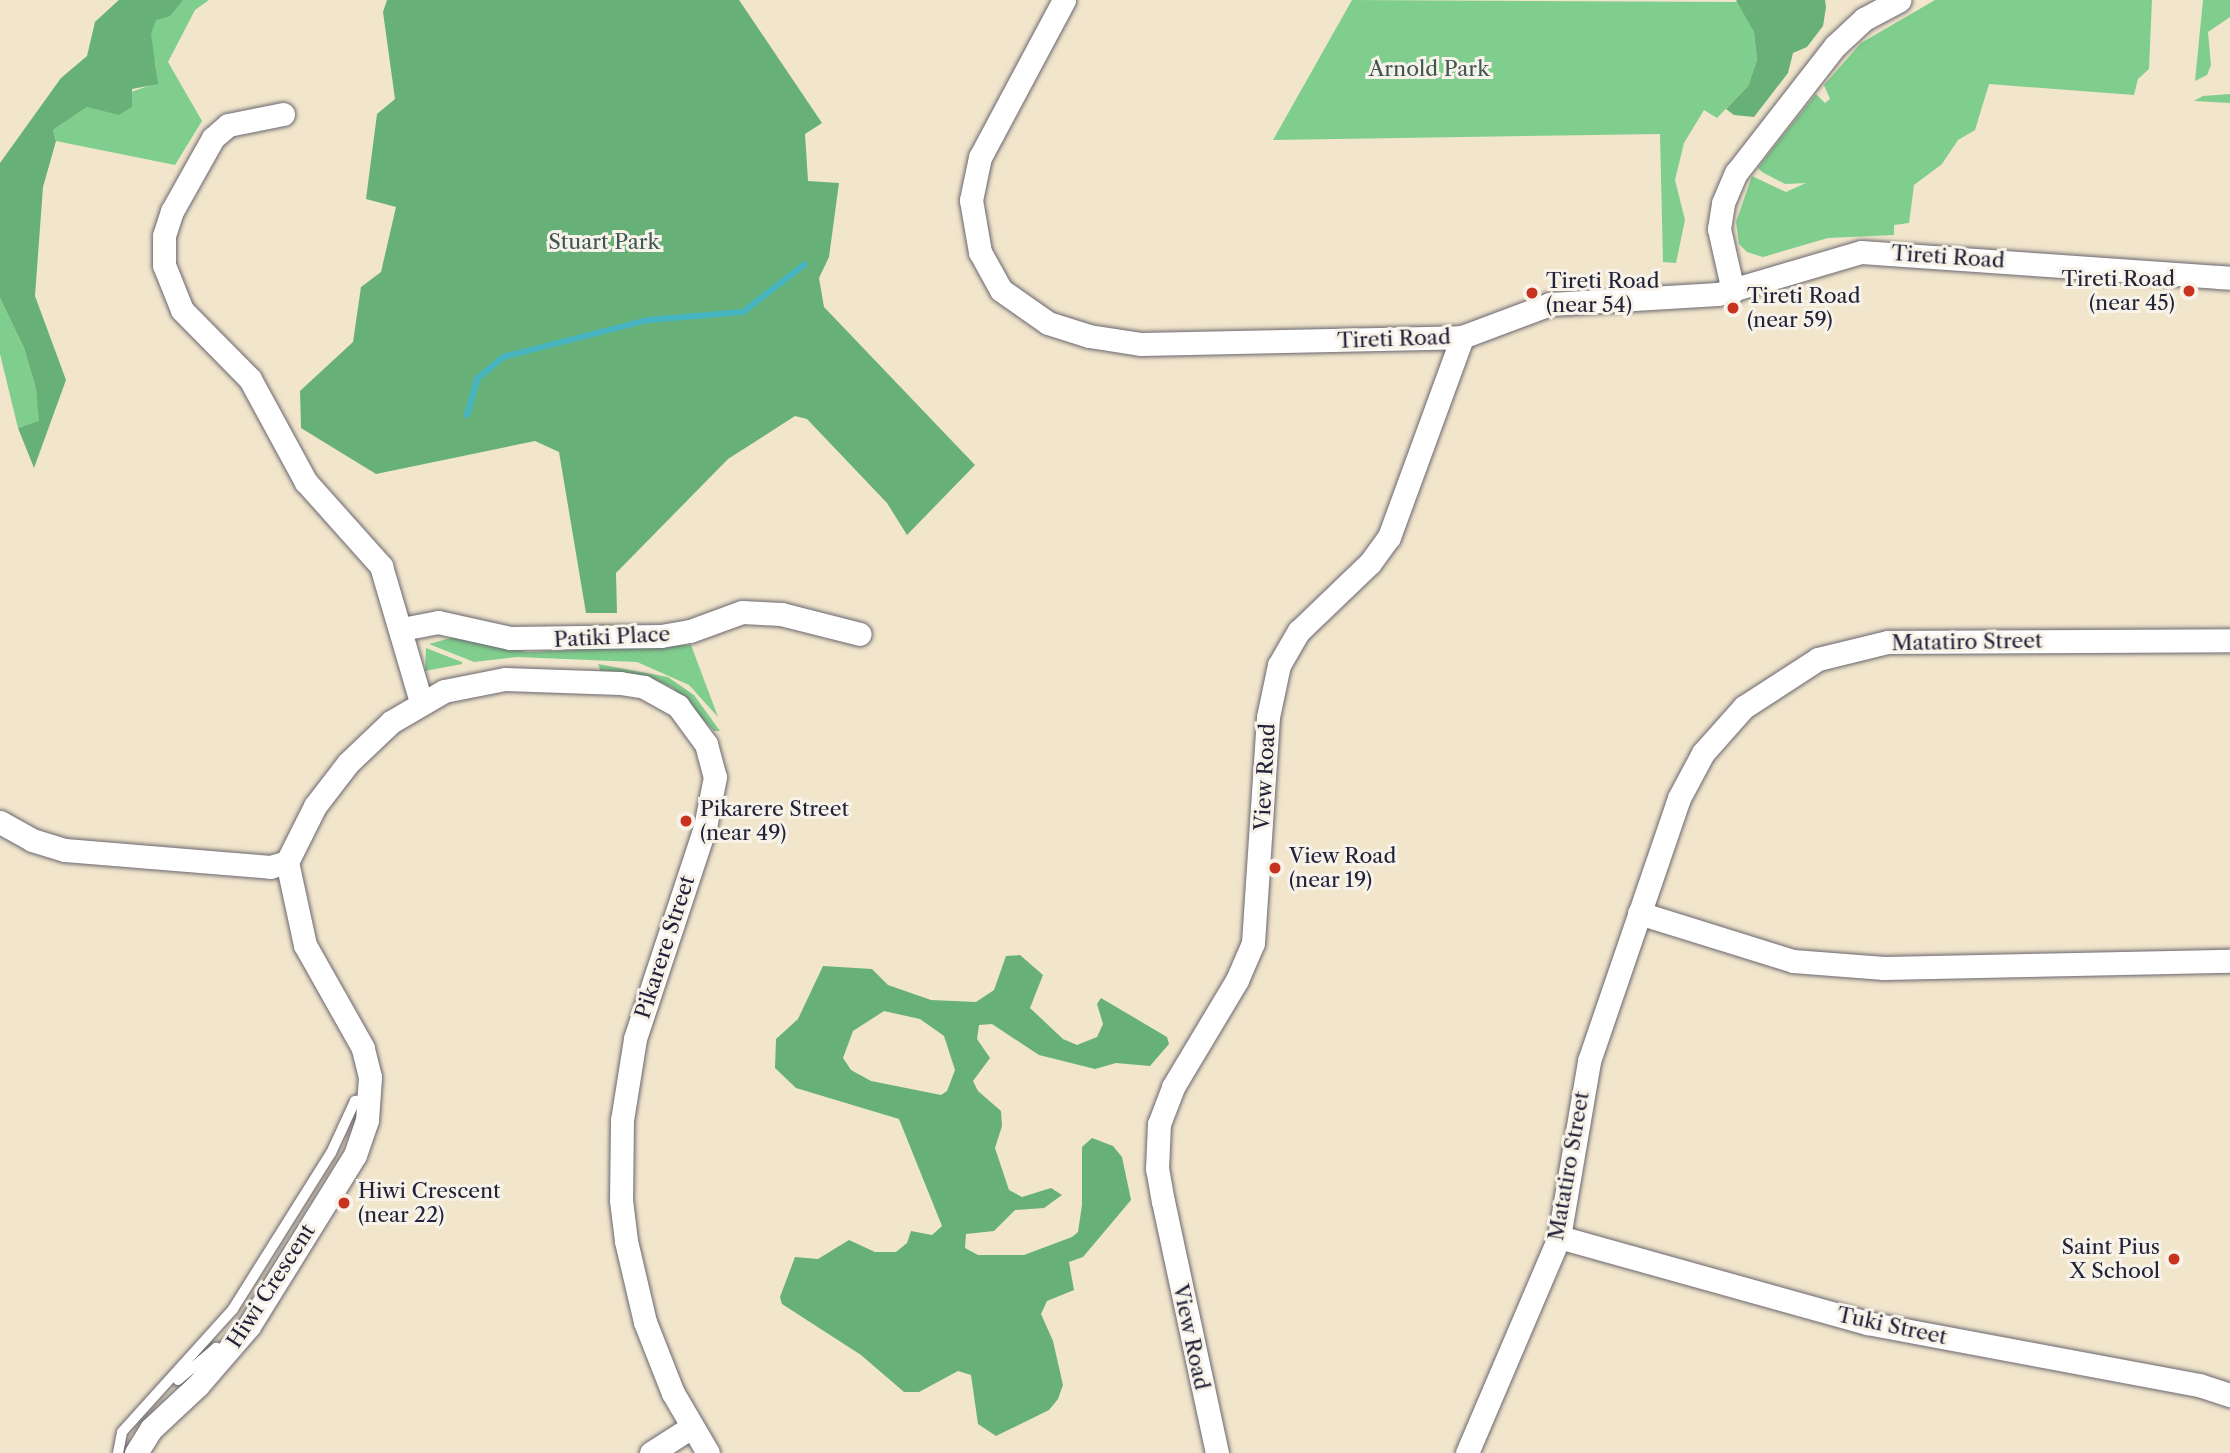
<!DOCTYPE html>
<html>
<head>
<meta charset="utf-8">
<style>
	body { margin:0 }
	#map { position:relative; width:2230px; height:1453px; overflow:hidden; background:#f1e5cc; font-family:"Libre Caslon Text",serif }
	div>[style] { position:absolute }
	.green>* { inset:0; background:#7fce8d }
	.forest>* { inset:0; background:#67b178 }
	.stream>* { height:6px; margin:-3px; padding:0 3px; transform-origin:3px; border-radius:3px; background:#47b5c1 }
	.roads { filter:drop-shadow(0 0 2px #6a666e) drop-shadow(0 0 2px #6a666e) }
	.lane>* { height:10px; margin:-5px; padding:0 5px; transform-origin:5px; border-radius:5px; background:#fff }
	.street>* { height:23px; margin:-11.5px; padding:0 11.5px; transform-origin:11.5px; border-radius:11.5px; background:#fff }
	.dots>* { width:19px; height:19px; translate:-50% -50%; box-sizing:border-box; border:4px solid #f7f3e8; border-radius:50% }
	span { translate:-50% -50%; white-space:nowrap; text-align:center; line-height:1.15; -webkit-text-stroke:6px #f7f3e8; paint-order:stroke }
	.park-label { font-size:21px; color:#3e5654 }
	.street-label { font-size:21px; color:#22223b }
	.poi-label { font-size:21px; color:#22223b }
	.right { translate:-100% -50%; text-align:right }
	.left { translate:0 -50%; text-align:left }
</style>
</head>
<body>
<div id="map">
	<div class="green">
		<i style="clip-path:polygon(119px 0,209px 0,195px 10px,168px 62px,202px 121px,175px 165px,56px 141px,53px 130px,87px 107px,157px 83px,155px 61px,95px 22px)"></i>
		<i style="clip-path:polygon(1352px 0,1739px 2px,1754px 32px,1757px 60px,1748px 86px,1717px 118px,1704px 110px,1684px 143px,1675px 180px,1685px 220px,1676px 263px,1663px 262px,1660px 134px,1273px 140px)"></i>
		<i style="clip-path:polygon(1935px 0,2152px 0,2149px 69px,2138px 79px,2134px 95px,1989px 84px,1975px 130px,1958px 140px,1942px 164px,1914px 185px,1909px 223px,1894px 225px,1894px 235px,1828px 238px,1763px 257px,1747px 252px,1739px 244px,1736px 222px,1752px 176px,1786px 192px,1806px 183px,1785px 184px,1762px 172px,1758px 168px,1767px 156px,1816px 94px,1825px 103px,1830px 99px,1824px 85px,1861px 43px)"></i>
		<i style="clip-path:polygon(2203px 0,2230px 0,2230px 17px,2208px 32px,2211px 65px,2207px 75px,2195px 81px)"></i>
		<i style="clip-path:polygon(2230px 94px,2230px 103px,2194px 101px,2203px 96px)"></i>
		<i style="clip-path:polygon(0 298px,24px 348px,36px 389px,40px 421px,18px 428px,0 354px)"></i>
		<i style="clip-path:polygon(454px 637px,527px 652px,691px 645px,718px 717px,689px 685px,637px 662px,517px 657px,474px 662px,429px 644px)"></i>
		<i style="clip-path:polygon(426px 648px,462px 662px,462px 664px,425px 671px)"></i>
		<i style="clip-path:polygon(598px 664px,668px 677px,694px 695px,720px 731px,714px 731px,673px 688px,649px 677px,601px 672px)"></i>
	</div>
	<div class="forest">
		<i style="clip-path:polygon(119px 0,183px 0,170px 16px,156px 20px,151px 34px,158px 84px,132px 89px,132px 107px,119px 115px,87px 107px,53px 130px,56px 141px,43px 187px,35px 296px,66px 380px,34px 468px,18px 428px,39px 421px,36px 389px,24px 348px,0 298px,0 163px,61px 78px,87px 56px,95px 22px)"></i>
		<i style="clip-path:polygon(387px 0,739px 0,822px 123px,805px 134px,808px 181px,839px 183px,829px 257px,819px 278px,824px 307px,975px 465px,907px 535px,887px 503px,807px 419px,795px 416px,728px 459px,616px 573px,617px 613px,586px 613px,559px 452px,535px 441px,376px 474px,301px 428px,300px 391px,353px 342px,361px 287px,381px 272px,396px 207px,366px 199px,377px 114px,395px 99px,383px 12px)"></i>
		<i style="clip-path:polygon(1736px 0,1825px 0,1826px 7px,1823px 26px,1807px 47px,1793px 53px,1788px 73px,1754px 117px,1734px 115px,1726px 109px,1748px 86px,1757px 60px,1754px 32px)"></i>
		<i style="clip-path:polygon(evenodd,1020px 955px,1043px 975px,1030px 1008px,1063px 1039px,1077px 1045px,1097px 1037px,1103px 1024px,1097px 1004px,1101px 998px,1167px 1037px,1169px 1044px,1150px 1066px,1116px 1063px,1095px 1069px,1039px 1055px,992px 1024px,979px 1025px,977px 1039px,990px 1058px,973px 1081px,978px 1091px,1001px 1111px,1002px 1126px,995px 1148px,1009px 1190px,1022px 1197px,1051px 1188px,1062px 1195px,1044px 1208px,1015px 1210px,994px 1231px,966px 1234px,965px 1248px,978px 1255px,1024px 1255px,1072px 1237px,1078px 1232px,1082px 1205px,1082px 1147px,1092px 1138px,1113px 1146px,1122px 1157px,1131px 1200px,1083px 1257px,1069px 1262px,1074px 1290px,1047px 1301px,1041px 1314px,1053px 1341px,1063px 1385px,1058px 1399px,1049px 1410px,996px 1436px,978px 1424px,971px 1375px,958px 1371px,919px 1392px,904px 1392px,861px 1355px,782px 1304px,780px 1297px,795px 1257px,818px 1259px,849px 1240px,875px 1252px,896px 1252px,907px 1243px,911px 1231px,932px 1235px,942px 1226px,899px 1119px,796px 1088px,775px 1068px,776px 1039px,798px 1019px,823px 966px,872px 969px,888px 985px,931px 1000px,976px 1002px,994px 990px,1006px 956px,1020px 955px,884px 1011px,920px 1019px,944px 1036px,955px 1070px,947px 1091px,941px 1095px,871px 1081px,851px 1070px,843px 1058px,853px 1031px,884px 1011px)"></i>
	</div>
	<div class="stream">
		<i style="left:467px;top:415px;width:37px;rotate:-74deg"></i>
		<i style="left:477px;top:379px;width:34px;rotate:-40deg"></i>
		<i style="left:503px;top:357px;width:150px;rotate:-14.3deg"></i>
		<i style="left:648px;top:320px;width:95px;rotate:-4.8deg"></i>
		<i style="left:743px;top:312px;width:78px;rotate:-37.7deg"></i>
	</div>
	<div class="roads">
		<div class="lane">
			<i style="left:178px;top:1380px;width:50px;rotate:-40.1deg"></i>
			<i style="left:216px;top:1348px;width:6px;rotate:39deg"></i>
			<i style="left:118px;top:1453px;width:21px;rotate:-79deg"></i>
			<i style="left:122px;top:1432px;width:166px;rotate:-47.9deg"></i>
			<i style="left:233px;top:1309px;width:184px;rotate:-57.9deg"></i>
			<i style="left:331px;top:1153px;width:57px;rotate:-65.2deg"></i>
			<i style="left:355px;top:1101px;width:15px;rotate:-8deg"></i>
		</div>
		<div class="street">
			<i style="left:1064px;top:0;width:178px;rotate:118.1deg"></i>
			<i style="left:980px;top:157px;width:44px;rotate:101.8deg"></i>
			<i style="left:971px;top:200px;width:53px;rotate:80.2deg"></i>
			<i style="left:980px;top:252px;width:43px;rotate:61.1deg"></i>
			<i style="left:1001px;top:290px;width:57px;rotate:35.1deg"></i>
			<i style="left:1048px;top:323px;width:43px;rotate:17.6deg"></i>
			<i style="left:1089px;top:336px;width:53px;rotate:8.7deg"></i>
			<i style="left:1141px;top:344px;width:321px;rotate:-1.2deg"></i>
			<i style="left:1462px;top:337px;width:94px;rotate:-20.6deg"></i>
			<i style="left:1550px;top:304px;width:168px;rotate:-3.4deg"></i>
			<i style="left:1718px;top:294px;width:149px;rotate:-16.4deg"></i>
			<i style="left:1861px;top:252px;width:370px;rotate:4deg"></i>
			<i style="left:283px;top:114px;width:56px;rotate:168.7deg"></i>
			<i style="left:228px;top:125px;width:20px;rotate:139deg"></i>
			<i style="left:213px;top:138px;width:84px;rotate:119.3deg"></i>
			<i style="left:172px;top:211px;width:26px;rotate:108deg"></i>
			<i style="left:164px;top:236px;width:29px;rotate:90deg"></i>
			<i style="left:164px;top:265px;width:48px;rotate:68.2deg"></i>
			<i style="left:182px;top:310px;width:97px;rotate:45.4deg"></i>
			<i style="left:250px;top:379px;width:117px;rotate:61.5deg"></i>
			<i style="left:306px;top:482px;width:113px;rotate:48.2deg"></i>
			<i style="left:381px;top:566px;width:142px;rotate:73.6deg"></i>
			<i style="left:1733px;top:291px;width:64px;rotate:-102.7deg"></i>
			<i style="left:1719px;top:229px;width:26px;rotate:-81deg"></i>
			<i style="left:1723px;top:203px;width:33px;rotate:-67deg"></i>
			<i style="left:1736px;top:173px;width:161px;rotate:-52.1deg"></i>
			<i style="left:1835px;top:46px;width:40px;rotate:-43deg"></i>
			<i style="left:1864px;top:19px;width:40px;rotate:-28deg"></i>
			<i style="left:402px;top:629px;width:37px;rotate:-11deg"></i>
			<i style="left:438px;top:622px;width:74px;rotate:12.5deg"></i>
			<i style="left:510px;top:638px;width:151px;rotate:-0.8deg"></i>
			<i style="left:661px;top:636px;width:29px;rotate:-10deg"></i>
			<i style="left:690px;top:631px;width:55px;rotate:-20.1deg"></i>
			<i style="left:742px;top:612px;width:39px;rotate:3deg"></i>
			<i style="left:781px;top:614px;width:81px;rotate:14.2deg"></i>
			<i style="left:0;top:822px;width:37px;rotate:29deg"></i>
			<i style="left:32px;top:840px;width:34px;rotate:17deg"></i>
			<i style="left:65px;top:850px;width:206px;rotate:4.7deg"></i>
			<i style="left:270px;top:867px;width:18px;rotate:-16deg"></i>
			<i style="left:287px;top:862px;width:63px;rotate:-63.4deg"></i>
			<i style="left:315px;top:806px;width:54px;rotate:-52.5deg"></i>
			<i style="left:348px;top:763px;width:59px;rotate:-43.6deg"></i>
			<i style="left:391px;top:722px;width:61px;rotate:-30.3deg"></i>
			<i style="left:444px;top:691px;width:62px;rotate:-11.1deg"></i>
			<i style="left:505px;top:679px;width:115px;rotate:2deg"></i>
			<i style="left:620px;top:683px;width:24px;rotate:9deg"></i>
			<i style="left:644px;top:687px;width:39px;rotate:29deg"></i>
			<i style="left:678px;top:706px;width:47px;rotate:53.6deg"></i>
			<i style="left:706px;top:744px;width:34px;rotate:75deg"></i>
			<i style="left:715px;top:777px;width:51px;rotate:101.3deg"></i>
			<i style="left:705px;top:827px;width:223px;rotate:108.3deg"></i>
			<i style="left:635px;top:1039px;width:82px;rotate:99.1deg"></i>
			<i style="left:622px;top:1120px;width:80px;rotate:90.7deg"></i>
			<i style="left:621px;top:1200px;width:41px;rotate:83deg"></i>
			<i style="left:626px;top:1241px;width:83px;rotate:76.8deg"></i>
			<i style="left:645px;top:1322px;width:76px;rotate:68.5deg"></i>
			<i style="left:673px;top:1393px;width:69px;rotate:59.7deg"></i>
			<i style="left:1639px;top:913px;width:161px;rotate:17.3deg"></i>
			<i style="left:1793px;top:961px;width:91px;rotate:4.4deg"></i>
			<i style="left:1884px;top:968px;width:346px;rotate:-1.2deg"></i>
			<i style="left:1559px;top:1237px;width:320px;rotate:15.6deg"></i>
			<i style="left:1867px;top:1323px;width:338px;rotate:10.6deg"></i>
			<i style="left:2199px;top:1385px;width:33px;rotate:18deg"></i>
			<i style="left:136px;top:1453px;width:28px;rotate:-58deg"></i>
			<i style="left:151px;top:1429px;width:64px;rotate:-43.1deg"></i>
			<i style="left:198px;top:1385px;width:78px;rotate:-49.2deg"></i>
			<i style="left:249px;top:1326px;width:201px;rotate:-58.2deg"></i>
			<i style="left:355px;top:1155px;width:37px;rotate:-71deg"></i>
			<i style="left:367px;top:1120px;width:43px;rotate:-86deg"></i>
			<i style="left:370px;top:1077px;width:30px;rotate:-104deg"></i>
			<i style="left:363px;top:1048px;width:118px;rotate:-119.4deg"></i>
			<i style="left:305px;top:945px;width:85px;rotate:-102.2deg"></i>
			<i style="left:651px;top:1453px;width:46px;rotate:-32.7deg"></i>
			<i style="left:1217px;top:1453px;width:257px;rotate:-102.1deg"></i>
			<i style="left:1163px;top:1202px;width:34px;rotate:-100deg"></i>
			<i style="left:1157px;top:1169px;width:45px;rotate:-87.5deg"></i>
			<i style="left:1159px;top:1124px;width:40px;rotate:-69deg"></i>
			<i style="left:1173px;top:1087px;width:125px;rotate:-59.1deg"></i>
			<i style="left:1237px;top:980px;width:40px;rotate:-66.6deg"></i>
			<i style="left:1253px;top:943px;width:226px;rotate:-86.2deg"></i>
			<i style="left:1268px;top:717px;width:53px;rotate:-78.1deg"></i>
			<i style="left:1279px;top:665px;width:39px;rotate:-60deg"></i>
			<i style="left:1299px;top:631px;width:98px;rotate:-43.8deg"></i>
			<i style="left:1370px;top:563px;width:32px;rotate:-54deg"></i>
			<i style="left:1389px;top:537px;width:213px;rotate:-69.9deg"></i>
			<i style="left:1467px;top:1453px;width:235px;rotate:-66.9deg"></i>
			<i style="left:1559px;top:1237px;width:179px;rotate:-80.3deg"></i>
			<i style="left:1589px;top:1061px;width:278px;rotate:-71.1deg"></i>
			<i style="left:1679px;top:798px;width:51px;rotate:-61.9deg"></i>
			<i style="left:1703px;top:753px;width:62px;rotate:-48.3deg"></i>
			<i style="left:1744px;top:707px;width:88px;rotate:-33deg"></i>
			<i style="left:1818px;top:659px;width:72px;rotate:-13.7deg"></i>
			<i style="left:1888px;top:642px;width:342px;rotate:-0.3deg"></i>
		</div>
	</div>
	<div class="dots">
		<i style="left:2189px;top:291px;background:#c8321e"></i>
		<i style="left:1532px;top:293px;background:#c8321e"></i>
		<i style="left:1733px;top:308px;background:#c8321e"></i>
		<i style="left:686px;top:821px;background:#c8321e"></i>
		<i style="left:1275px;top:868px;background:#c8321e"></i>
		<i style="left:344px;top:1203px;background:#c8321e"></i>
		<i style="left:2174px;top:1259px;background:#c8321e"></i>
	</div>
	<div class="park-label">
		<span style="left:1429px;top:69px">Arnold Park</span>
		<span style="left:604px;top:242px">Stuart Park</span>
	</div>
	<div class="street-label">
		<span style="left:1948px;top:257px;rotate:4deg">Tireti Road</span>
		<span style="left:1394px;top:339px;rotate:-2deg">Tireti Road</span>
		<span style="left:612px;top:637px;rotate:-3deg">Patiki Place</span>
		<span style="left:1967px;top:642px;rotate:-1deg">Matatiro Street</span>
		<span style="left:1265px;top:777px;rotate:-87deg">View Road</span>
		<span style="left:665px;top:947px;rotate:-72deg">Pikarere Street</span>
		<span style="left:1569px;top:1166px;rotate:-80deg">Matatiro Street</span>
		<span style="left:271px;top:1286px;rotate:-57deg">Hiwi Crescent</span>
		<span style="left:1892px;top:1326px;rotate:12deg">Tuki Street</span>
		<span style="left:1191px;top:1337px;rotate:78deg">View Road</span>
	</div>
	<div class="poi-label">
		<span class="right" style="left:2175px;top:291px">Tireti Road<br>(near 45)</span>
		<span class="left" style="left:1546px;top:293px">Tireti Road<br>(near 54)</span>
		<span class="left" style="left:1747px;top:308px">Tireti Road<br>(near 59)</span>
		<span class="left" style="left:700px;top:821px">Pikarere Street<br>(near 49)</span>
		<span class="left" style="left:1289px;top:868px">View Road<br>(near 19)</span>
		<span class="left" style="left:358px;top:1203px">Hiwi Crescent<br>(near 22)</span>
		<span class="right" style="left:2160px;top:1259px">Saint Pius<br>X School</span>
	</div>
</div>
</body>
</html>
